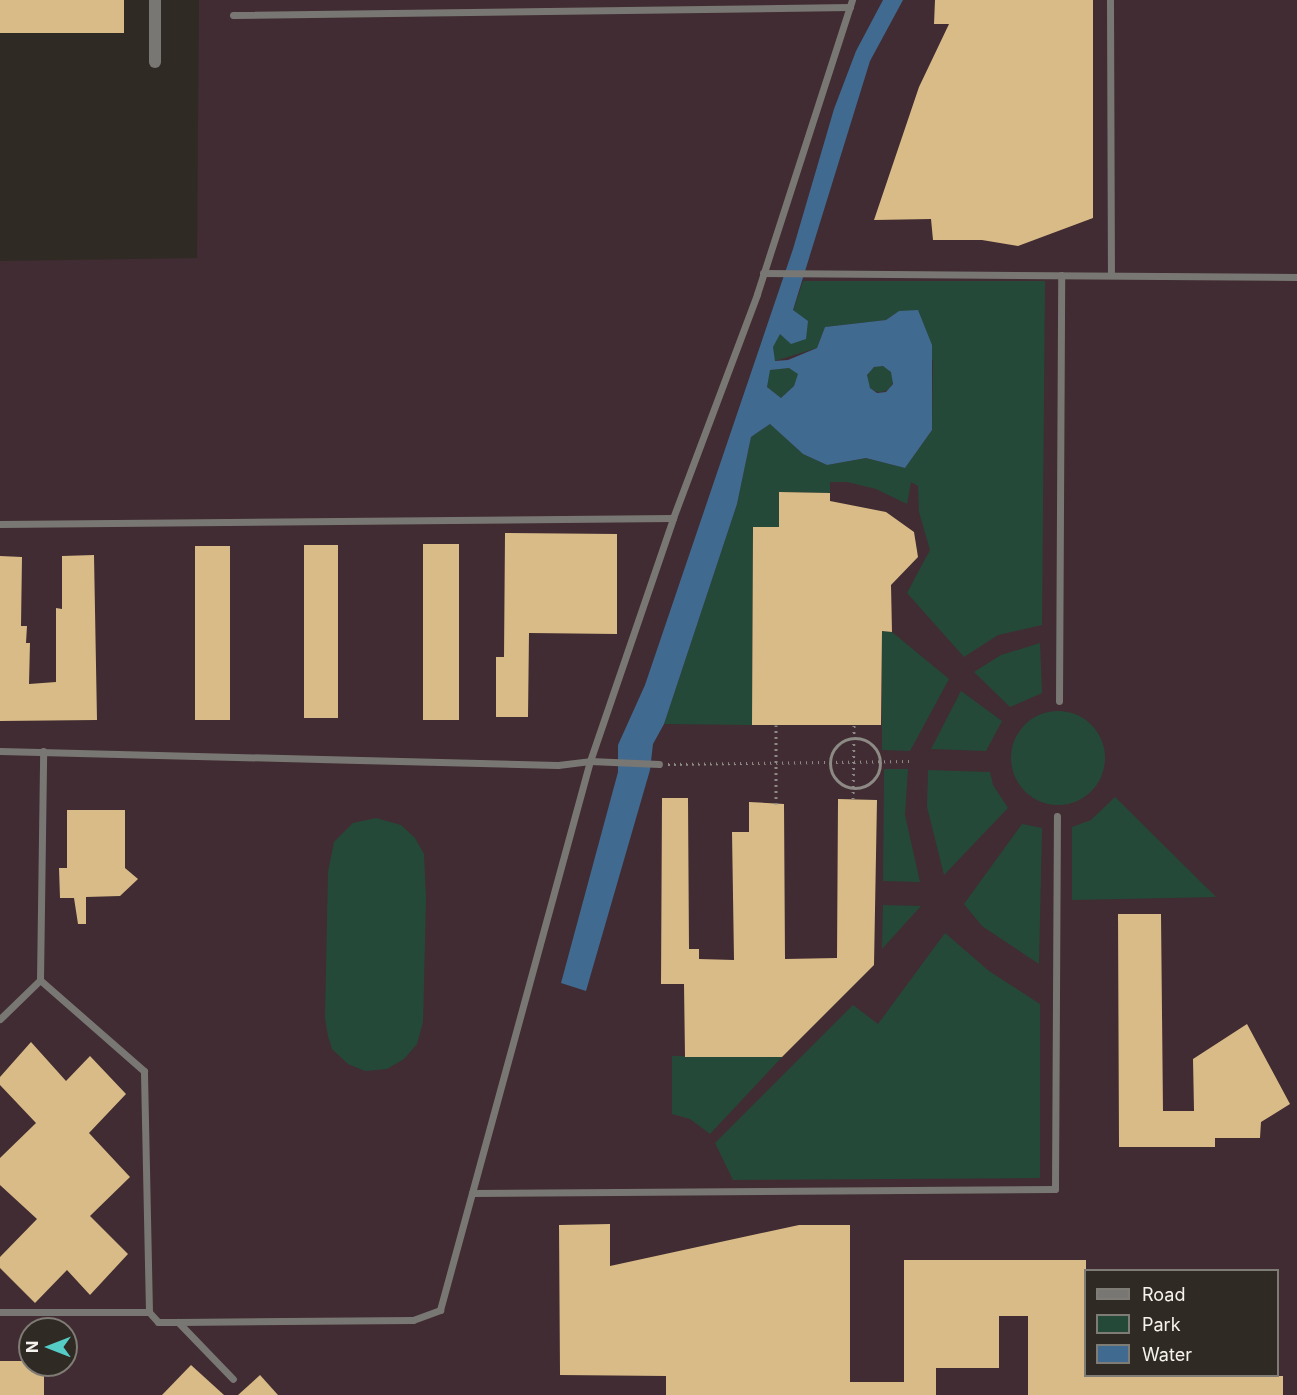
<!DOCTYPE html>
<html>
<head>
<meta charset="utf-8">
<style>
	body { margin:0 }
	#map { position:relative; width:1297px; height:1395px; overflow:hidden; background:#2f2b24; font-family:Inter,sans-serif }
	div>[style] { position:absolute }
	.education>* { inset:0; background:#402c32 }
	.green>* { inset:0; background:#254939 }
	.round { border-radius:50% }
	.water>* { inset:0; background:#416a90 }
	.building>* { inset:0; background:#d9bb87; transform-origin:0 0 }
	.path>* { height:3px; margin-top:-1.5px; transform-origin:0; background:repeating-linear-gradient(90deg,#8d8984 0 1.5px,transparent 0 6px) }
	.lane>* { height:7px; margin:-3.5px; padding:0 3.5px; transform-origin:3.5px; border-radius:3.5px; background:#797773 }
	.street>* { height:12px; margin:-6px; padding:0 6px; transform-origin:6px; border-radius:6px; background:#797773 }
	.path-bridge>* { height:3px; margin-top:-1.5px; transform-origin:0; background:repeating-linear-gradient(90deg,#8d8984 0 1.5px,transparent 0 6px) }
	.path-bridge>.ring { margin:-1.5px; padding:0; box-sizing:content-box; background:none; border:3px solid #8d8984; border-radius:50% }
	span { translate:-50% -50%; white-space:nowrap; text-align:center; line-height:1.15; -webkit-text-stroke:6px #2f2b24; paint-order:stroke }
	.legend { position:absolute; left:1084px; top:1269px; width:195px; height:108px; box-sizing:border-box; background:#2f2b24; border:2px solid #7f7b75; margin:0; padding:8px 10px; list-style:none; font-size:18px; color:#f6f3ef }
	.legend li { display:flex; align-items:center; gap:12px; height:30px }
	.legend b { width:30px; border:2px solid #7f7b75 }
	.north { position:absolute; left:18px; top:1317px; width:60px; height:60px; box-sizing:border-box; background:#2f2b24; border:2px solid #7f7b75; border-radius:50%; rotate:270deg; font-size:16px; font-weight:700; line-height:24px; text-align:center; color:#f6f3ef }
	.north::after { content:''; display:block; margin:auto; width:21px; height:27px; background:#55cdc6; clip-path:polygon(50% 0,100% 100%,50% 72%,0 100%) }
</style>
</head>
<body>
<div id="map">
	<div class="education">
		<i style="clip-path:polygon(evenodd,199px 0,1297px 0,1297px 1395px,0 1395px,0 261px,197px 258px,199px 0,1086px 1270px,1278px 1270px,1278px 1376px,1086px 1376px,1086px 1270px,199px 0,30px 1329px,66px 1329px,66px 1365px,30px 1365px,30px 1329px)"></i>
	</div>
	<div class="green">
		<i style="clip-path:polygon(803px 281px,1045px 281px,1042px 625px,998px 635px,964px 657px,907px 593px,930px 550px,919px 512px,918px 486px,911px 482px,907px 504px,876px 489px,847px 482px,830px 482px,830px 493px,779px 492px,779px 527px,753px 528px,752px 725px,664px 724px,737px 504px,751px 437px,770px 424px,803px 454px,827px 465px,866px 458px,905px 468px,932px 430px,933px 361px,899px 311px,886px 320px,825px 327px,817px 348px,775px 361px,772px 347px,793px 311px)"></i>
		<i class="round" style="left:867px;top:366px;width:26px;height:26px"></i>
		<i style="clip-path:polygon(789px 368px,799px 373px,794px 386px,781px 398px,767px 387px,769px 370px)"></i>
		<i style="clip-path:polygon(882px 631px,892px 632px,949px 679px,910px 751px,882px 750px)"></i>
		<i style="clip-path:polygon(1040px 643px,1042px 693px,1010px 707px,974px 672px,1001px 655px)"></i>
		<i style="clip-path:polygon(961px 691px,1002px 721px,986px 751px,931px 749px)"></i>
		<i class="round" style="left:1011px;top:711px;width:94px;height:94px"></i>
		<i style="clip-path:polygon(884px 769px,908px 769px,905px 815px,920px 882px,883px 881px)"></i>
		<i style="clip-path:polygon(928px 770px,990px 772px,993px 785px,1008px 808px,944px 875px,927px 807px)"></i>
		<i style="clip-path:polygon(1115px 797px,1216px 897px,1072px 900px,1072px 827px,1091px 820px)"></i>
		<i style="clip-path:polygon(376px 818px,401px 825px,415px 838px,424px 854px,426px 899px,423px 1022px,417px 1044px,404px 1059px,387px 1069px,365px 1071px,348px 1064px,332px 1049px,328px 1036px,325px 1018px,328px 872px,334px 842px,353px 823px)"></i>
		<i style="clip-path:polygon(1022px 824px,1042px 828px,1039px 964px,982px 926px,964px 904px)"></i>
		<i style="clip-path:polygon(883px 905px,921px 906px,882px 949px)"></i>
		<i style="clip-path:polygon(945px 933px,989px 971px,1040px 1004px,1040px 1178px,733px 1180px,715px 1143px,853px 1005px,878px 1024px)"></i>
		<i style="clip-path:polygon(672px 1056px,782px 1057px,710px 1134px,690px 1119px,672px 1114px)"></i>
	</div>
	<div class="water">
		<i style="clip-path:polygon(evenodd,883px 0,903px 0,870px 61px,793px 310px,808px 321px,806px 339px,791px 344px,780px 334px,773px 347px,775px 361px,788px 360px,817px 348px,825px 327px,886px 320px,899px 311px,918px 310px,932px 345px,932px 430px,905px 468px,866px 458px,827px 465px,803px 454px,770px 424px,751px 437px,737px 504px,664px 724px,653px 744px,650px 770px,586px 991px,561px 983px,618px 772px,618px 745px,645px 685px,793px 249px,834px 109px,856px 51px,883px 0,883px 366px,891px 372px,893px 384px,886px 392px,877px 393px,870px 388px,867px 375px,874px 367px,883px 366px,883px 0,789px 368px,798px 374px,794px 386px,781px 398px,767px 387px,770px 370px,789px 368px)"></i>
	</div>
	<div class="building">
		<i style="left:0;top:0;width:124px;height:33px"></i>
		<i style="clip-path:polygon(935px 0,1093px 0,1093px 218px,1018px 246px,982px 240px,933px 240px,931px 219px,874px 220px,919px 87px,949px 24px,934px 24px)"></i>
		<i style="clip-path:polygon(779px 492px,830px 493px,830px 501px,886px 512px,914px 532px,918px 557px,891px 585px,892px 632px,882px 631px,881px 725px,752px 725px,753px 527px,779px 527px)"></i>
		<i style="clip-path:polygon(505px 533px,617px 534px,617px 634px,529px 633px,528px 717px,496px 717px,496px 657px,504px 657px)"></i>
		<i style="left:459px;top:544px;width:176px;height:36px;rotate:90deg"></i>
		<i style="left:338px;top:545px;width:173px;height:34px;rotate:90deg"></i>
		<i style="left:195px;top:546px;width:35px;height:174px"></i>
		<i style="clip-path:polygon(94px 555px,97px 720px,0 721px,0 556px,22px 557px,21px 626px,27px 626px,26px 643px,30px 643px,29px 684px,56px 682px,56px 608px,62px 609px,62px 556px)"></i>
		<i style="clip-path:polygon(662px 798px,688px 798px,689px 949px,699px 949px,699px 959px,734px 960px,732px 832px,749px 832px,749px 802px,784px 804px,785px 959px,837px 958px,838px 799px,877px 800px,874px 965px,782px 1057px,685px 1057px,684px 984px,661px 984px)"></i>
		<i style="clip-path:polygon(67px 810px,125px 810px,125px 868px,138px 879px,120px 896px,86px 897px,86px 924px,78px 924px,74px 898px,60px 898px,59px 868px,67px 868px)"></i>
		<i style="clip-path:polygon(1118px 914px,1161px 914px,1163px 1111px,1194px 1111px,1193px 1059px,1247px 1024px,1290px 1104px,1261px 1122px,1260px 1138px,1215px 1138px,1215px 1147px,1119px 1147px)"></i>
		<i style="clip-path:polygon(31px 1042px,66px 1081px,90px 1056px,126px 1094px,89px 1133px,130px 1177px,90px 1216px,128px 1254px,90px 1295px,67px 1270px,35px 1303px,0 1268px,0 1257px,37px 1219px,0 1185px,0 1158px,36px 1123px,0 1085px,0 1077px)"></i>
		<i style="clip-path:polygon(610px 1224px,610px 1266px,799px 1225px,850px 1225px,850px 1382px,904px 1382px,904px 1260px,1086px 1260px,1086px 1376px,1283px 1376px,1283px 1395px,1028px 1395px,1028px 1316px,999px 1316px,999px 1368px,936px 1368px,936px 1395px,666px 1395px,666px 1376px,560px 1375px,559px 1225px)"></i>
		<i style="clip-path:polygon(0 1361px,30px 1361px,30px 1365px,44px 1365px,44px 1395px,0 1395px)"></i>
		<i style="clip-path:polygon(191px 1365px,224px 1395px,162px 1395px)"></i>
		<i style="clip-path:polygon(260px 1375px,278px 1395px,238px 1395px)"></i>
	</div>
	<div class="path">
		<i style="left:668px;top:764px;width:241px;rotate:-0.7deg"></i>
	</div>
	<div class="lane">
		<i style="left:1110px;top:0;width:275px;rotate:89.8deg"></i>
		<i style="left:233px;top:15px;width:617px;rotate:-0.74deg"></i>
		<i style="left:763px;top:273px;width:534px;rotate:0.43deg"></i>
		<i style="left:0;top:524px;width:673px;rotate:-0.51deg"></i>
		<i style="left:1059px;top:701px;width:426px;rotate:-89.7deg"></i>
		<i style="left:0;top:751px;width:558px;rotate:1.44deg"></i>
		<i style="left:558px;top:765px;width:32px;rotate:-7deg"></i>
		<i style="left:590px;top:761px;width:257px;rotate:-71.1deg"></i>
		<i style="left:673px;top:518px;width:239px;rotate:-69.4deg"></i>
		<i style="left:757px;top:294px;width:309px;rotate:-72.1deg"></i>
		<i style="left:0;top:1019px;width:56px;rotate:-44.3deg"></i>
		<i style="left:40px;top:980px;width:229px;rotate:-89.2deg"></i>
		<i style="left:472px;top:1193px;width:583px;rotate:-0.39deg"></i>
		<i style="left:1055px;top:1189px;width:373px;rotate:-89.7deg"></i>
		<i style="left:0;top:1312px;width:149px"></i>
		<i style="left:149px;top:1312px;width:241px;rotate:-91.2deg"></i>
		<i style="left:144px;top:1071px;width:138px;rotate:-138.8deg"></i>
		<i style="left:149px;top:1312px;width:13px;rotate:48deg"></i>
		<i style="left:158px;top:1322px;width:20px"></i>
		<i style="left:178px;top:1322px;width:79px;rotate:46deg"></i>
		<i style="left:178px;top:1322px;width:235px;rotate:-0.5deg"></i>
		<i style="left:413px;top:1320px;width:29px;rotate:-20deg"></i>
		<i style="left:440px;top:1310px;width:569px;rotate:-74.72deg"></i>
		<i style="left:590px;top:761px;width:69px;rotate:2.5deg"></i>
	</div>
	<div class="street">
		<i style="left:155px;top:62px;width:62px;rotate:-90deg"></i>
	</div>
	<div class="path-bridge">
		<i style="left:776px;top:725px;width:79px;rotate:90deg"></i>
		<i class="ring" style="left:830px;top:738px;width:47px;height:47px"></i>
		<i style="left:853px;top:799px;width:74px;rotate:-89.2deg"></i>
	</div>
	<ul class="legend">
	<li><b style="height:8px;background:#797773"></b>Road</li>
	<li><b style="height:16px;background:#254939"></b>Park</li>
	<li><b style="height:16px;background:#416a90"></b>Water</li>
	</ul>
	<div class="north">N</div>
</div>
</body>
</html>
